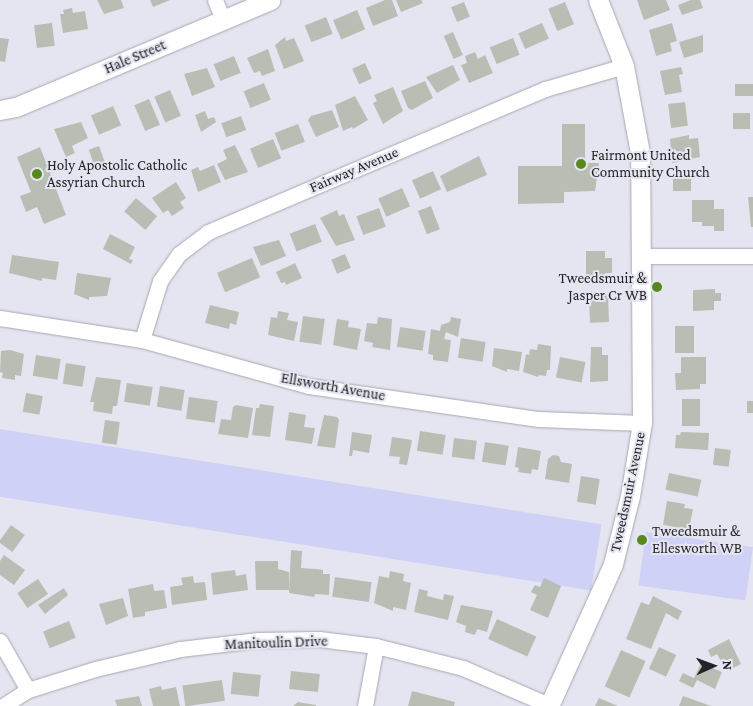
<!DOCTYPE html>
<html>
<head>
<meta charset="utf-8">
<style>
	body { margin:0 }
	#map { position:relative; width:753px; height:706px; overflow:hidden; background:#e4e5f0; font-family:"Crimson Pro",serif }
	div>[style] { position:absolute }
	.green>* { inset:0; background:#cfd1f6; transform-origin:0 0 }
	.building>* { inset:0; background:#b9beb5; transform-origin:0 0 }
	.roads { filter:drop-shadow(0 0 1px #a6a7b1) drop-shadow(0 0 1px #a6a7b1) }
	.minor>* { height:15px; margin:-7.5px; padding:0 7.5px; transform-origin:7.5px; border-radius:7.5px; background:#fff }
	.tertiary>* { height:19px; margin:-9.5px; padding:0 9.5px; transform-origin:9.5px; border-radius:9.5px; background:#fff }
	.dots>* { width:14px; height:14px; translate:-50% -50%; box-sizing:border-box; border:2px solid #e4e5f0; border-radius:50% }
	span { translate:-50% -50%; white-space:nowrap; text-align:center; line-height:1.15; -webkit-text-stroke:4px #e4e5f0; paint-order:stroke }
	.street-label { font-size:15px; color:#242428 }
	.poi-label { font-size:15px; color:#242428 }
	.left { translate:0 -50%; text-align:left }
	.right { translate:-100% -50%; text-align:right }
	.north { position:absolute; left:688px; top:641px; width:50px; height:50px; -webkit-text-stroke:4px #e4e5f0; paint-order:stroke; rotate:88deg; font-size:14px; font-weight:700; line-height:20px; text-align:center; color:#242428 }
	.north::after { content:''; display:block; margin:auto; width:18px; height:22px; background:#242428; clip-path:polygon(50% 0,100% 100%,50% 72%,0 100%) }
</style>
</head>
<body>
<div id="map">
	<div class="green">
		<i style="left:0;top:429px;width:609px;height:67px;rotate:9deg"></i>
		<i style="left:646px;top:532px;width:108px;height:54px;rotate:8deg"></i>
	</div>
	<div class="building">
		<i style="clip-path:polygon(97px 0,121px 0,124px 8px,104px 14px)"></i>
		<i style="clip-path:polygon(150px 0,170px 0,153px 7px)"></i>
		<i style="clip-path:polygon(385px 0,392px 0,398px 16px,373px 26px,366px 8px)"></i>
		<i style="clip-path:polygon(396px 0,421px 0,423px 3px,401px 12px)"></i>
		<i style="clip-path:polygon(637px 0,666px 0,670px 10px,644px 20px)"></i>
		<i style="clip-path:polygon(691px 0,700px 0,703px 8px,682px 15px,678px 5px)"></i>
		<i style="left:464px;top:2px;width:16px;height:14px;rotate:68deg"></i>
		<i style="left:565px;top:2px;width:24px;height:18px;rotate:68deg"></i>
		<i style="clip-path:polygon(72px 8px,73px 13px,85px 11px,88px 29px,63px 33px,60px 14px,64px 14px,63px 10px)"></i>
		<i style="left:357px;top:10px;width:21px;height:26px;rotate:67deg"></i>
		<i style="left:326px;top:17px;width:18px;height:23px;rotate:68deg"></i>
		<i style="left:52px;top:23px;width:23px;height:18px;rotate:83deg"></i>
		<i style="left:542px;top:23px;width:17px;height:26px;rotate:66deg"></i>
		<i style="clip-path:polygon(672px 23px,677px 41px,670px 43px,672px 51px,656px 56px,649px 30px)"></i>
		<i style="left:453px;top:32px;width:25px;height:10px;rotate:67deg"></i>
		<i style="clip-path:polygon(703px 35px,703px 52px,684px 58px,679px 42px)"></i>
		<i style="clip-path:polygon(285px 37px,286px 41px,294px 38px,304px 61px,284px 69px,275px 45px)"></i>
		<i style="clip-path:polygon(0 38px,9px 39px,5px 62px,0 61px)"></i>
		<i style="left:513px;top:38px;width:18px;height:25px;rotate:68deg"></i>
		<i style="clip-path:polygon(268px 49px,275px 71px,262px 76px,260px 71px,254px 73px,247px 58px)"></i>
		<i style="clip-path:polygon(475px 52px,478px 59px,485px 55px,493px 73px,469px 83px,461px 65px,467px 63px,465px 56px)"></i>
		<i style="left:234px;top:56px;width:18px;height:22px;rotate:68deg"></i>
		<i style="left:365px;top:63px;width:17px;height:14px;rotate:66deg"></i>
		<i style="clip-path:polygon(453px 65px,460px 80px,437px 93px,426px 77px)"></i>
		<i style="clip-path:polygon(681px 67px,683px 74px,679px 75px,682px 92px,665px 95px,660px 71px)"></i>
		<i style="clip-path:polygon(207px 68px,215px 87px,192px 96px,184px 74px)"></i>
		<i style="clip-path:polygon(425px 81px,433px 98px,412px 110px,408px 108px,401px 91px)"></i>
		<i style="left:264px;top:83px;width:18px;height:22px;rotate:68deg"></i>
		<i style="left:735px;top:84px;width:18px;height:12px"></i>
		<i style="clip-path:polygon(393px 87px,403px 111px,383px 124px,373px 103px,377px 101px,374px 95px)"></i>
		<i style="left:170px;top:90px;width:28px;height:17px;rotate:67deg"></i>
		<i style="clip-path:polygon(355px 96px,368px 120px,353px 129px,352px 127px,343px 131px,335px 105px)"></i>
		<i style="left:149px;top:99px;width:28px;height:16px;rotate:67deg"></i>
		<i style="left:685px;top:102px;width:24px;height:17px;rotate:83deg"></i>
		<i style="left:113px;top:106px;width:21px;height:24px;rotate:67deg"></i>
		<i style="clip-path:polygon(332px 110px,339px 127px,316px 137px,308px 120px,311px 116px)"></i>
		<i style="clip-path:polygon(205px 111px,208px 119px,214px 117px,216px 122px,201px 132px,195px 115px)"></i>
		<i style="left:733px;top:113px;width:17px;height:16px"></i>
		<i style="left:241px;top:116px;width:15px;height:21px;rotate:70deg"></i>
		<i style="clip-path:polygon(81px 122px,88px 138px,72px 146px,75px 153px,66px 157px,54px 129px)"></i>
		<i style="left:298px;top:124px;width:19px;height:25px;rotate:69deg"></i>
		<i style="clip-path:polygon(562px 124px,585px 124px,585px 163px,599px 163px,595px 191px,564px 192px,564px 203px,518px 204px,518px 166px,562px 166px)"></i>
		<i style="clip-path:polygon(689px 135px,689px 139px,698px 138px,700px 157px,672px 163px,670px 139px)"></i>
		<i style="left:273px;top:139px;width:21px;height:25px;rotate:67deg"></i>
		<i style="clip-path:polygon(235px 145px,248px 172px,225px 180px,217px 164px,227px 159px,223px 150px)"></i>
		<i style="left:99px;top:146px;width:23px;height:11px;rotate:70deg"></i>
		<i style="clip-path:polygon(40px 147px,66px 215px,44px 224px,37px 207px,26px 212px,20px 196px,31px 192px,17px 157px)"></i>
		<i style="clip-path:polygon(479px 156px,487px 175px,447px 192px,440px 176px)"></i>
		<i style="clip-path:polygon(214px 165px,221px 182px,198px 192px,191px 170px,198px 167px,200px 171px)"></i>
		<i style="left:433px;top:171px;width:20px;height:23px;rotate:66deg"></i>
		<i style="left:673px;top:171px;width:18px;height:20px"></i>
		<i style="clip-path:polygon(176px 182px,186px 198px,180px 202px,184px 208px,172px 216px,168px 210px,163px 213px,152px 198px)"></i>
		<i style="left:402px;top:188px;width:20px;height:26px;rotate:66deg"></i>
		<i style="clip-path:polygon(748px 197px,753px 197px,753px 227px,751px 227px)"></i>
		<i style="left:136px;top:198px;width:28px;height:18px;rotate:41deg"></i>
		<i style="clip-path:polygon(692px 200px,714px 200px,714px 209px,724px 209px,724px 231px,714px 231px,714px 226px,702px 226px,702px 222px,692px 222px)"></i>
		<i style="left:431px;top:206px;width:25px;height:14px;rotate:69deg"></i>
		<i style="left:379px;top:208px;width:20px;height:24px;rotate:70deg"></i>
		<i style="clip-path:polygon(337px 210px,339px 216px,344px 214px,355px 240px,336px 246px,320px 218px)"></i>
		<i style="left:315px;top:224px;width:19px;height:27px;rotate:69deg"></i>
		<i style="clip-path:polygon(110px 234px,135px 247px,129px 259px,133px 260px,131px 264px,103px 249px)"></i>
		<i style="clip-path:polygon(279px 240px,286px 256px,261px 266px,253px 247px)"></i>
		<i style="clip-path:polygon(586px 251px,605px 251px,605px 258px,612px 258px,612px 273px,605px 273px,605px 280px,586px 280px)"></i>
		<i style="left:345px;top:254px;width:15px;height:15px;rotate:67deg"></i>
		<i style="clip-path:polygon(12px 255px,59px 262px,56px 280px,42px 278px,42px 281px,9px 273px)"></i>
		<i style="left:252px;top:258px;width:21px;height:38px;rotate:67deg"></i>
		<i style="clip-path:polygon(295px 263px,302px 278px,286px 285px,285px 282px,281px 283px,276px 272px)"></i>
		<i style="clip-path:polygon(77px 273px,111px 278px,107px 296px,89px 297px,89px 300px,74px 294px)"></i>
		<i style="clip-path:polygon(715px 289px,715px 293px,721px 293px,721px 301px,714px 301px,714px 310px,693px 311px,693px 290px)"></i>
		<i style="left:608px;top:294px;width:28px;height:19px;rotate:88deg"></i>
		<i style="clip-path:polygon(210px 305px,239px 312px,236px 325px,230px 323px,229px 329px,205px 323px)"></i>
		<i style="clip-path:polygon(278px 311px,289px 313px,287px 320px,298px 322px,294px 341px,268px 335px,271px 317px,277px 318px)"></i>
		<i style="left:303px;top:316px;width:22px;height:26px;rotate:8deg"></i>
		<i style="clip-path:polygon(378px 317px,392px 319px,390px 350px,372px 347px,373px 343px,364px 341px,367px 323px,377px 324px)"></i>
		<i style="clip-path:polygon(451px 317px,461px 319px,458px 337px,446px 332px,444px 339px,451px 340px,448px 362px,433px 360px,433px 355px,428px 354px,431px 329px,440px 331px,441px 325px,450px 322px)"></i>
		<i style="clip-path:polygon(337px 319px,349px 321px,348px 327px,361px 329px,357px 350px,333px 345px)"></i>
		<i style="left:675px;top:326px;width:19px;height:27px"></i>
		<i style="left:400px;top:327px;width:26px;height:20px;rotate:9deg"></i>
		<i style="left:461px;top:338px;width:25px;height:20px;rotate:9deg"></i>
		<i style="clip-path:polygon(538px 344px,551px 346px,550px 370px,547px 370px,546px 376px,539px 375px,538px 377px,523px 372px,526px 354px,529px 355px,530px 349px,537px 350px)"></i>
		<i style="clip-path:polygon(591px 347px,602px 347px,602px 355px,608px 355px,608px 381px,590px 382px)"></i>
		<i style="clip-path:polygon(494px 348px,522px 352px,519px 371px,507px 369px,507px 372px,492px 366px)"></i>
		<i style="clip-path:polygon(10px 350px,24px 354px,21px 376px,15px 375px,15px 380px,2px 378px,3px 373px,0 372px,1px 351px)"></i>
		<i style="left:36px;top:355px;width:25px;height:21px;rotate:9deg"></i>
		<i style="left:560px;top:357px;width:26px;height:21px;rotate:11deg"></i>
		<i style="clip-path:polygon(681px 357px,706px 357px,706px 384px,700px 384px,700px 389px,676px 390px,675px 373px,681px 373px)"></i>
		<i style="left:66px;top:363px;width:20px;height:21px;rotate:9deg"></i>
		<i style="clip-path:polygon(96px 377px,121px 380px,117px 406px,113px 406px,112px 414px,93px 411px,94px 402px,90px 402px)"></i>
		<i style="left:127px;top:383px;width:26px;height:19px;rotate:9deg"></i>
		<i style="left:160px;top:386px;width:25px;height:21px;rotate:9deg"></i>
		<i style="left:26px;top:393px;width:17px;height:19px;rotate:10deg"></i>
		<i style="left:189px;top:397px;width:29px;height:22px;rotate:8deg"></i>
		<i style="left:682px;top:399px;width:18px;height:27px"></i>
		<i style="left:747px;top:401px;width:6px;height:12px"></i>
		<i style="clip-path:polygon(260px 404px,274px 406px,270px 437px,252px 435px,256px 408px,259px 408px)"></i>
		<i style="clip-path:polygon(236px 405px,253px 408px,248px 438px,218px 434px,221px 419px,231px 420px,233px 407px)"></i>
		<i style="clip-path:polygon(289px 412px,306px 415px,304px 427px,315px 428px,312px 444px,285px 440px)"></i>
		<i style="clip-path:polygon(324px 415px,337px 417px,339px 420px,335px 448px,317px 446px)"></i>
		<i style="left:105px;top:420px;width:15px;height:23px;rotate:8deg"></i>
		<i style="left:420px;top:431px;width:26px;height:20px;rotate:9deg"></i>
		<i style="clip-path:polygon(352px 432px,372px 435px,369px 453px,353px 450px,352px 456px,349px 456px)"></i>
		<i style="clip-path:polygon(681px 432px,709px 433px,708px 450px,675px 448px,676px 435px,680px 435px)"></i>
		<i style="clip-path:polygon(392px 437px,412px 440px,407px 465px,399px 464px,400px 457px,389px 456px)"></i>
		<i style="left:454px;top:438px;width:23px;height:19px;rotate:7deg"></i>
		<i style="left:485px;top:442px;width:24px;height:20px;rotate:9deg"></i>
		<i style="clip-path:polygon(518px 447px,541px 451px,538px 470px,532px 469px,531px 474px,518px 472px,519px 468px,515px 467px)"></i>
		<i style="left:715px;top:448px;width:16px;height:17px;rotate:7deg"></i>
		<i style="clip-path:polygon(553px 455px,559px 456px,561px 462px,572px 464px,569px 483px,545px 479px,548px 459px)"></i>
		<i style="left:669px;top:473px;width:33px;height:17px;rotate:12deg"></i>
		<i style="left:581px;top:476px;width:19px;height:26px;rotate:9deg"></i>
		<i style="clip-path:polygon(667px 501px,685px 504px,684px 508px,693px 509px,689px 529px,663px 525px)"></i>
		<i style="left:11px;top:525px;width:17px;height:21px;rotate:36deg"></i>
		<i style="clip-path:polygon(291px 550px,302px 551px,301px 568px,316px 569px,323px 570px,323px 574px,330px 574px,329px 595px,315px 594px,314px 597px,289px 593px)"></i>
		<i style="clip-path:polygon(4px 555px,25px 570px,14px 585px,0 575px,0 561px)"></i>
		<i style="clip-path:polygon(255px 561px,278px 561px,278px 569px,289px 572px,289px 590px,256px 590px)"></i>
		<i style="clip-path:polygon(235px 570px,236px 576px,246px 574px,248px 590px,213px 595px,211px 573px)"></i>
		<i style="clip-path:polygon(390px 571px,404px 574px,403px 581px,411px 583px,406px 610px,393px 607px,393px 611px,374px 603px,379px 576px,389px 578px)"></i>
		<i style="clip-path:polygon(193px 576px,194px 583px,205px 582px,207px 600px,172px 605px,170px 587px,183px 585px,181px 578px)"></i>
		<i style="left:335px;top:577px;width:37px;height:20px;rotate:8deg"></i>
		<i style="clip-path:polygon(544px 578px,561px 586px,548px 618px,530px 610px,537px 595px,531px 592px,535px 585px,540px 587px)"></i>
		<i style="left:38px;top:579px;width:18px;height:25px;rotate:56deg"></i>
		<i style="clip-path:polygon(153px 584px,154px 591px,164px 590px,167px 608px,145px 612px,145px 616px,133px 618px,128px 589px)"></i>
		<i style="clip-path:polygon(64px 588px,68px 595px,45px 614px,38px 605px)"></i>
		<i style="clip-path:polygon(419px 589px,428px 591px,427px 596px,443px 600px,444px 594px,454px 596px,448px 620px,414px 612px)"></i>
		<i style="clip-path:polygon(653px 596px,682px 611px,678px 620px,666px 613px,651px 649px,626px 639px,641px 602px,649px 605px)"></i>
		<i style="clip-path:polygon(123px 598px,128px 616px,106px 625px,99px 604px)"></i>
		<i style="clip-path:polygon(461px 605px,493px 611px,487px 632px,477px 629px,475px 635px,465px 632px,466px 626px,456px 622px)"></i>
		<i style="left:497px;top:619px;width:43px;height:22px;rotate:24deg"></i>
		<i style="left:69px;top:621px;width:18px;height:28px;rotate:68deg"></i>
		<i style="clip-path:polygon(729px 639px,741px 664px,733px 668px,731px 663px,724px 667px,717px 654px,711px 657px,708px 650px)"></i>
		<i style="left:659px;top:647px;width:19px;height:24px;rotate:25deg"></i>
		<i style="left:621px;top:650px;width:27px;height:40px;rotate:24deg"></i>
		<i style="clip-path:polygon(701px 663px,722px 672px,715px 689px,697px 680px,693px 688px,679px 681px,683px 673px,694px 678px)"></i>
		<i style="left:291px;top:671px;width:29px;height:18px;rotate:6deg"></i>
		<i style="left:233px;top:672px;width:28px;height:22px;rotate:6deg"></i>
		<i style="left:222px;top:680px;width:21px;height:40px;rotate:82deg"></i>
		<i style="clip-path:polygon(161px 686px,162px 690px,176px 687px,180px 706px,153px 706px,149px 689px)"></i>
		<i style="clip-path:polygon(412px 691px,455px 702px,454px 706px,408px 706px)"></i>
		<i style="clip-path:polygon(139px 696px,142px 706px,117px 706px,115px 700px)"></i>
		<i style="clip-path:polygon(683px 696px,711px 706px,679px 706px)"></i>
		<i style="clip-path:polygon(599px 698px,618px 706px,595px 706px)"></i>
		<i style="clip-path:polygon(298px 702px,316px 705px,316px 706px,293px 706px)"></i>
	</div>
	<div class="roads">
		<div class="minor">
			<i style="left:215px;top:0;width:22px;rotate:68deg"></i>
			<i style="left:640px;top:256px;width:113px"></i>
			<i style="left:0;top:318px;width:144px;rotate:8.8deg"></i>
			<i style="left:142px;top:340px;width:173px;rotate:15.4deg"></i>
			<i style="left:309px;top:386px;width:232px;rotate:8.2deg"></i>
			<i style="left:539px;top:419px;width:103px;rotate:2.2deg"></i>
			<i style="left:142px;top:340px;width:62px;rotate:-73deg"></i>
			<i style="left:160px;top:281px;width:33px;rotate:-55deg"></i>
			<i style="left:179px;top:254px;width:36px;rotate:-37deg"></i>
			<i style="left:208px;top:232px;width:366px;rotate:-23deg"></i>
			<i style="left:545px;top:89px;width:82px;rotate:-16.2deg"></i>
			<i style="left:0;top:641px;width:56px;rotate:60.3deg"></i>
			<i style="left:3px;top:706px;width:30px;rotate:-33deg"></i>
			<i style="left:28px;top:690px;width:70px;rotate:-17.4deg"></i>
			<i style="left:95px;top:669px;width:87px;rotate:-13.2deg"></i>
			<i style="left:180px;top:649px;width:79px;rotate:-6.6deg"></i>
			<i style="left:258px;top:640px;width:61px;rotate:-0.9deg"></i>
			<i style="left:319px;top:639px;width:57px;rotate:7deg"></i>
			<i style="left:376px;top:646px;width:90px;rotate:14.2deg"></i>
			<i style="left:463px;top:668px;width:94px;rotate:23.3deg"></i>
			<i style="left:365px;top:706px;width:61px;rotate:-79.6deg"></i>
		</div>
		<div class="tertiary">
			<i style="left:0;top:110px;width:16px;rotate:-11deg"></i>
			<i style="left:16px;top:107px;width:276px;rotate:-22.8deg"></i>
			<i style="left:549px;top:706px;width:156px;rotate:-65.7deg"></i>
			<i style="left:613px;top:564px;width:70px;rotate:-76deg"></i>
			<i style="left:630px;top:496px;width:74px;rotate:-80.7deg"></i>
			<i style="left:642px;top:423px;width:270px;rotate:-90.4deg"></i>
			<i style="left:640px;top:153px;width:88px;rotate:-100.4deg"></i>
			<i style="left:624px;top:66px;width:71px;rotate:-111.5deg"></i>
		</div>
	</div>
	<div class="dots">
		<i style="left:581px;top:164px;background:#57881d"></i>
		<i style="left:37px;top:174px;background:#57881d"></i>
		<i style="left:657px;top:287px;background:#57881d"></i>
		<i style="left:642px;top:540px;background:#57881d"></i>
	</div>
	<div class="street-label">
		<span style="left:135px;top:57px;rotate:-23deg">Hale Street</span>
		<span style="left:354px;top:170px;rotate:-23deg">Fairway Avenue</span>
		<span style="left:333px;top:387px;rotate:10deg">Ellsworth Avenue</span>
		<span style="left:628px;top:492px;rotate:-78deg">Tweedsmuir Avenue</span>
		<span style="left:276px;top:643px;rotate:-2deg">Manitoulin Drive</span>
	</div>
	<div class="poi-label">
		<span class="left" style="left:591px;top:164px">Fairmont United<br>Community Church</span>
		<span class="left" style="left:47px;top:174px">Holy Apostolic Catholic<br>Assyrian Church</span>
		<span class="right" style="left:647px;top:287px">Tweedsmuir &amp;<br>Jasper Cr WB</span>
		<span class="left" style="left:652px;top:540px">Tweedsmuir &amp;<br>Ellesworth WB</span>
	</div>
	<div class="north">N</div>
</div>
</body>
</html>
